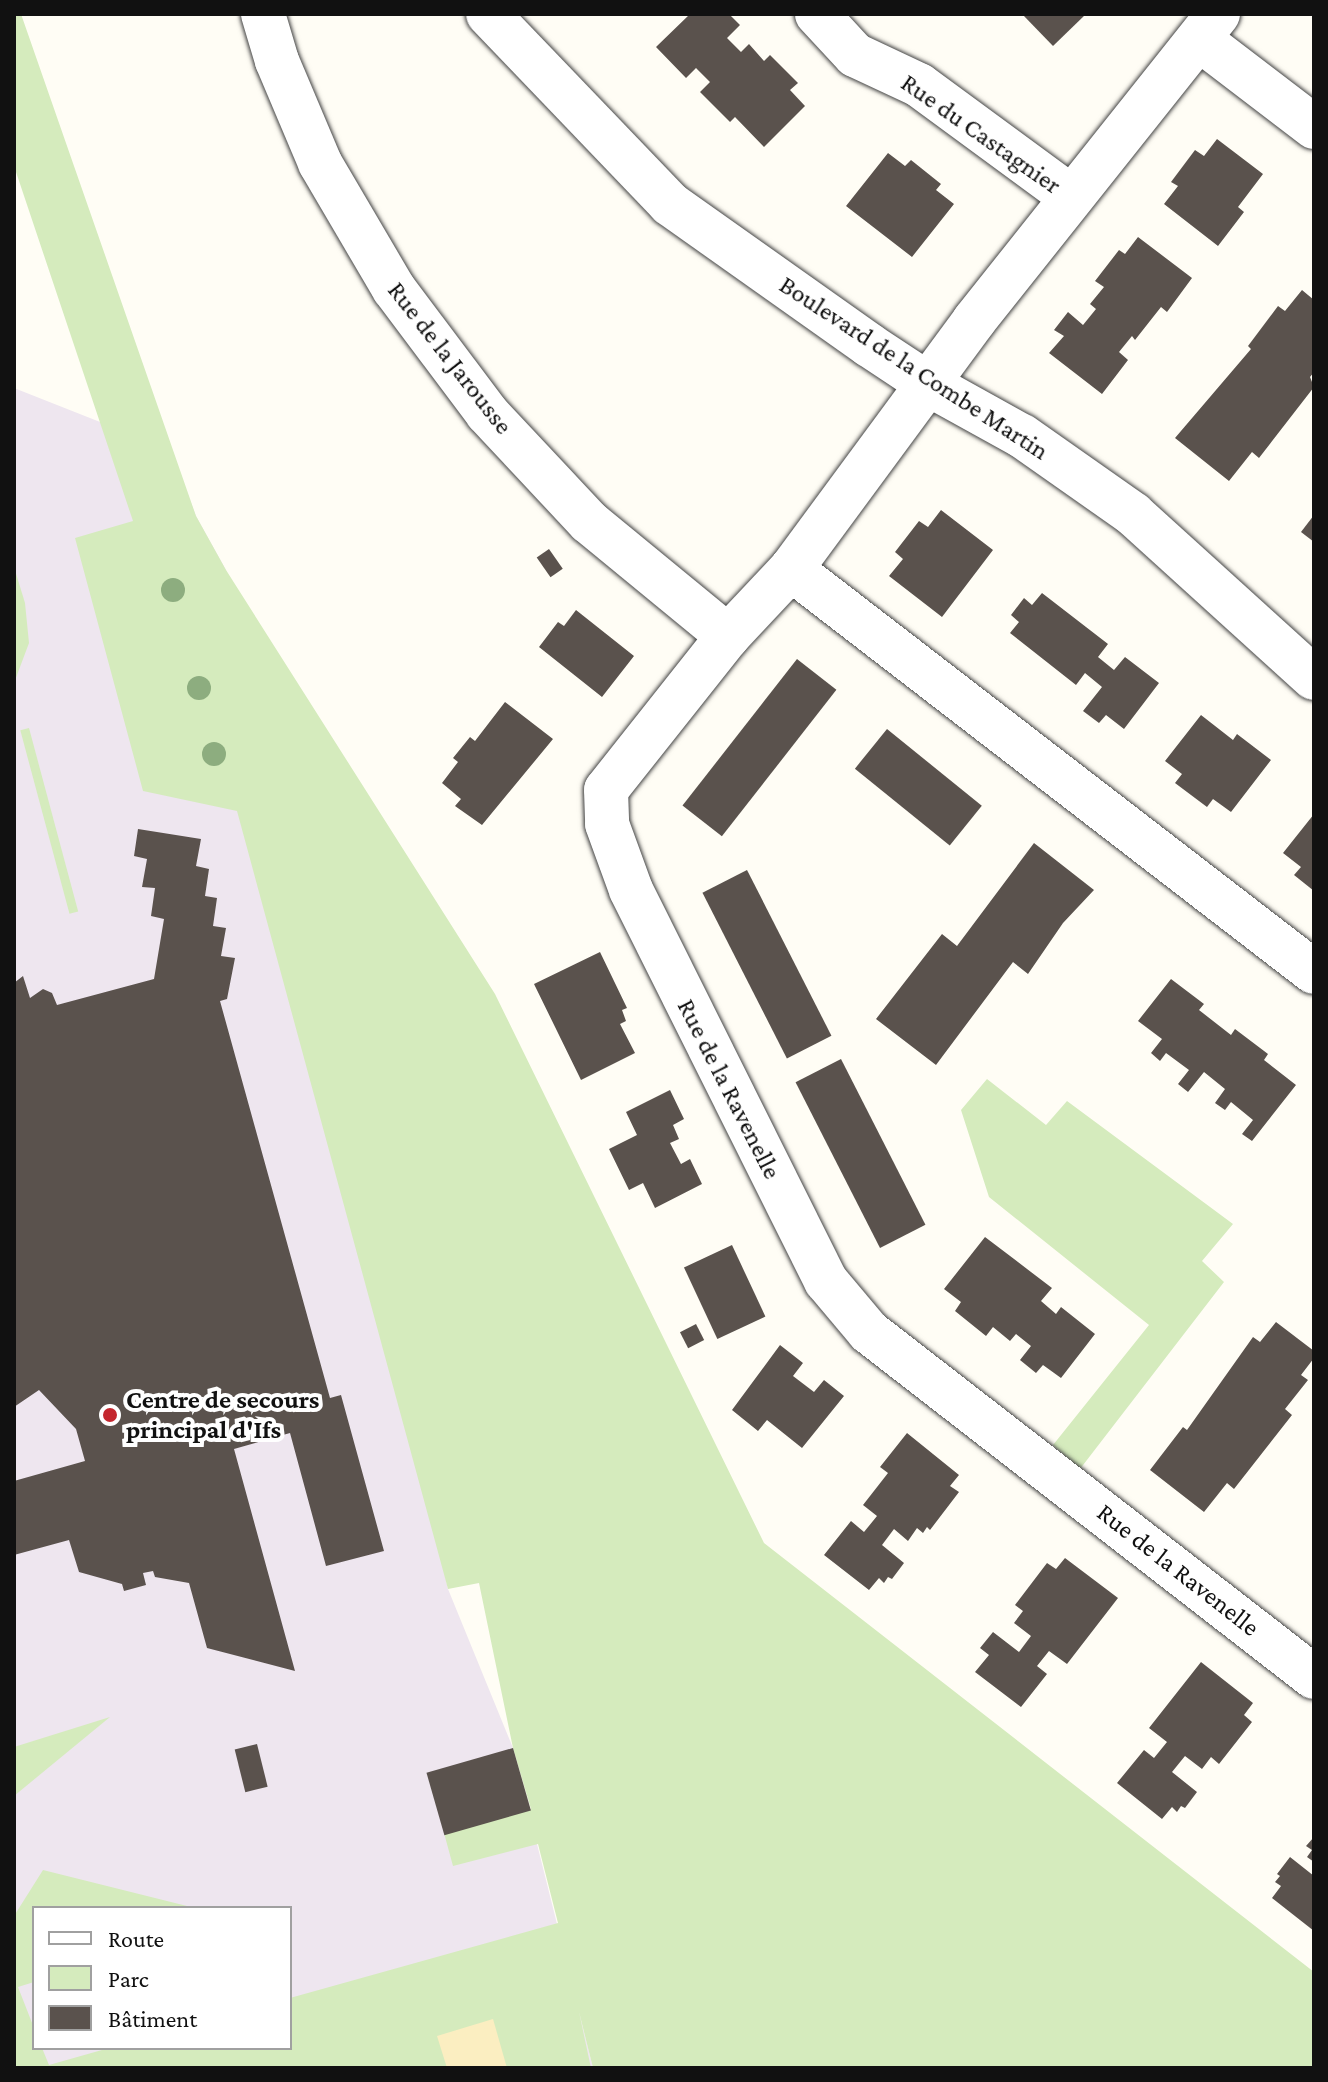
<!DOCTYPE html>
<html>
<head>
<meta charset="utf-8">
<style>
	body { margin:0 }
	#map { position:relative; width:1328px; height:2082px; overflow:hidden; background:#fffdf5; font-family:"Crimson Pro",serif }
	div>[style] { position:absolute }
	.industrial>* { inset:0; background:#eee6ef }
	.green>* { inset:0; background:#d5ebbd; transform-origin:0 0 }
	.sand>* { inset:0; background:#fbeec1 }
	.building>* { inset:0; background:#5a524d; transform-origin:0 0 }
	.roads { filter:drop-shadow(0 0 2px #444) drop-shadow(0 0 2px #444) }
	.street>* { height:44px; margin:-22px; padding:0 22px; transform-origin:22px; border-radius:22px; background:#fff }
	.trees>* { width:24px; height:24px; margin:-12px; border-radius:50%; background:#8dad7f }
	.dots>* { width:22px; height:22px; translate:-50% -50%; box-sizing:border-box; border:4px solid #fff; border-radius:50% }
	span { translate:-50% -50%; white-space:nowrap; text-align:center; line-height:1.15; -webkit-text-stroke:8px #fff; paint-order:stroke }
	.street-label { font-size:26px; color:#111 }
	.poi-label { font-size:26px; color:#111; font-weight:700 }
	.left { translate:0 -50%; text-align:left }
	.frame { position:absolute; inset:0; border:16px solid #111; pointer-events:none }
	.legend { position:absolute; left:32px; top:1906px; width:260px; height:144px; box-sizing:border-box; background:#fff; border:2px solid #a0a0a0; margin:0; padding:10px 14px; list-style:none; font-size:24px; color:#111 }
	.legend li { display:flex; align-items:center; gap:16px; height:40px }
	.legend b { width:40px; border:2px solid #a0a0a0 }
</style>
</head>
<body>
<div id="map">
	<div class="industrial">
		<i style="clip-path:polygon(evenodd,14px 388px,171px 450px,196px 516px,226px 570px,448px 1589px,513px 1748px,593px 2068px,14px 2068px,14px 388px,34px 1908px,290px 1908px,290px 2048px,34px 2048px,34px 1908px)"></i>
	</div>
	<div class="green">
		<i style="clip-path:polygon(14px 14px,21px 14px,196px 516px,226px 570px,495px 994px,764px 1543px,1314px 1972px,1314px 2068px,593px 2068px,579px 2012px,591px 2068px,14px 2068px,14px 1916px,43px 1870px,195px 1908px,34px 1908px,34px 1982px,18px 1987px,34px 2028px,34px 2048px,42px 2048px,49px 2065px,109px 2048px,290px 2048px,290px 1998px,558px 1923px,538px 1844px,453px 1866px,444px 1833px,531px 1809px,513px 1748px,479px 1583px,448px 1589px,237px 811px,143px 791px,75px 538px,133px 521px,14px 166px)"></i>
		<i style="clip-path:polygon(14px 567px,25px 603px,29px 643px,14px 683px)"></i>
		<i style="left:29px;top:728px;width:190px;height:9px;rotate:75deg"></i>
		<i style="clip-path:polygon(987px 1079px,1046px 1125px,1067px 1101px,1233px 1224px,1202px 1261px,1224px 1282px,1080px 1469px,1053px 1445px,1149px 1325px,989px 1197px,961px 1110px)"></i>
		<i style="clip-path:polygon(110px 1717px,14px 1796px,14px 1747px)"></i>
	</div>
	<div class="sand">
		<i style="clip-path:polygon(493px 2019px,507px 2068px,447px 2068px,437px 2036px)"></i>
	</div>
	<div class="building">
		<i style="clip-path:polygon(690px 14px,729px 14px,740px 25px,727px 38px,741px 52px,749px 44px,764px 61px,770px 55px,798px 83px,790px 90px,805px 106px,764px 147px,735px 117px,730px 122px,700px 92px,710px 82px,696px 68px,686px 78px,656px 47px)"></i>
		<i style="clip-path:polygon(1022px 14px,1086px 14px,1053px 46px)"></i>
		<i style="clip-path:polygon(1217px 139px,1263px 174px,1238px 207px,1244px 212px,1218px 246px,1164px 204px,1178px 186px,1171px 182px,1195px 150px,1204px 156px)"></i>
		<i style="clip-path:polygon(888px 153px,905px 166px,911px 160px,941px 184px,936px 190px,954px 204px,912px 257px,846px 206px)"></i>
		<i style="clip-path:polygon(1138px 237px,1192px 278px,1167px 312px,1161px 307px,1135px 340px,1132px 336px,1119px 352px,1128px 360px,1102px 394px,1049px 353px,1064px 336px,1054px 330px,1068px 312px,1083px 325px,1096px 309px,1090px 304px,1104px 287px,1095px 281px,1119px 250px,1125px 254px)"></i>
		<i style="clip-path:polygon(1302px 290px,1314px 300px,1314px 372px,1310px 377px,1314px 387px,1259px 458px,1252px 452px,1229px 481px,1175px 438px,1251px 349px,1248px 346px,1278px 306px,1285px 311px)"></i>
		<i style="clip-path:polygon(941px 510px,993px 550px,942px 617px,889px 576px,903px 559px,895px 552px,919px 521px,928px 527px)"></i>
		<i style="clip-path:polygon(1314px 515px,1314px 542px,1301px 532px)"></i>
		<i style="left:549px;top:549px;width:24px;height:15px;rotate:55deg"></i>
		<i style="clip-path:polygon(1042px 593px,1108px 644px,1098px 657px,1114px 670px,1125px 657px,1159px 683px,1124px 729px,1106px 715px,1099px 723px,1083px 711px,1102px 687px,1085px 673px,1076px 685px,1010px 633px,1019px 622px,1011px 615px,1024px 598px,1032px 605px)"></i>
		<i style="clip-path:polygon(576px 610px,634px 656px,602px 697px,539px 647px,558px 622px,564px 626px)"></i>
		<i style="left:797px;top:659px;width:50px;height:186px;rotate:38deg"></i>
		<i style="clip-path:polygon(505px 702px,553px 739px,482px 825px,455px 806px,461px 799px,442px 783px,458px 762px,453px 758px,470px 737px,475px 741px)"></i>
		<i style="clip-path:polygon(1201px 715px,1233px 740px,1237px 734px,1271px 760px,1231px 812px,1213px 799px,1207px 807px,1175px 783px,1182px 774px,1165px 761px)"></i>
		<i style="left:887px;top:729px;width:122px;height:51px;rotate:39deg"></i>
		<i style="clip-path:polygon(1314px 814px,1314px 891px,1294px 875px,1301px 867px,1283px 853px)"></i>
		<i style="clip-path:polygon(138px 829px,201px 839px,196px 866px,209px 869px,205px 896px,217px 898px,213px 926px,226px 928px,221px 956px,235px 958px,227px 999px,220px 1001px,330px 1398px,341px 1395px,384px 1551px,326px 1566px,290px 1433px,234px 1449px,295px 1671px,207px 1648px,189px 1583px,155px 1577px,153px 1571px,143px 1573px,146px 1585px,124px 1591px,122px 1584px,79px 1572px,69px 1540px,14px 1555px,14px 1481px,85px 1461px,76px 1429px,39px 1390px,14px 1407px,14px 983px,23px 976px,30px 998px,43px 989px,52px 993px,57px 1005px,154px 979px,164px 919px,151px 916px,155px 888px,142px 887px,147px 859px,134px 856px)"></i>
		<i style="clip-path:polygon(1034px 843px,1094px 890px,1063px 923px,1028px 974px,1013px 962px,936px 1065px,876px 1019px,942px 934px,957px 946px)"></i>
		<i style="left:747px;top:870px;width:186px;height:50px;rotate:63deg"></i>
		<i style="clip-path:polygon(600px 952px,627px 1008px,622px 1010px,626px 1021px,620px 1024px,635px 1053px,581px 1080px,534px 984px)"></i>
		<i style="clip-path:polygon(1171px 979px,1204px 1004px,1199px 1010px,1231px 1035px,1235px 1029px,1268px 1054px,1264px 1060px,1296px 1085px,1252px 1141px,1242px 1134px,1253px 1120px,1231px 1102px,1225px 1110px,1215px 1103px,1225px 1089px,1204px 1072px,1188px 1092px,1178px 1084px,1189px 1070px,1166px 1053px,1160px 1061px,1151px 1053px,1162px 1039px,1138px 1021px)"></i>
		<i style="left:841px;top:1059px;width:186px;height:51px;rotate:63deg"></i>
		<i style="clip-path:polygon(670px 1090px,684px 1119px,673px 1125px,679px 1139px,670px 1143px,681px 1164px,690px 1159px,702px 1184px,655px 1208px,643px 1183px,629px 1190px,609px 1149px,637px 1135px,626px 1112px)"></i>
		<i style="clip-path:polygon(985px 1237px,1052px 1288px,1041px 1301px,1056px 1314px,1061px 1307px,1095px 1334px,1061px 1378px,1043px 1365px,1036px 1373px,1020px 1360px,1031px 1346px,1016px 1334px,1010px 1341px,993px 1327px,986px 1336px,955px 1311px,961px 1302px,944px 1289px)"></i>
		<i style="left:732px;top:1245px;width:79px;height:53px;rotate:65deg"></i>
		<i style="clip-path:polygon(1276px 1322px,1314px 1351px,1314px 1358px,1301px 1375px,1308px 1380px,1285px 1409px,1292px 1415px,1234px 1489px,1227px 1483px,1204px 1512px,1150px 1470px,1183px 1427px,1187px 1430px,1253px 1337px,1260px 1342px)"></i>
		<i style="left:696px;top:1324px;width:18px;height:18px;rotate:63deg"></i>
		<i style="clip-path:polygon(780px 1345px,803px 1363px,793px 1376px,814px 1392px,824px 1380px,844px 1396px,802px 1448px,767px 1420px,758px 1431px,732px 1410px)"></i>
		<i style="clip-path:polygon(907px 1433px,959px 1475px,950px 1486px,959px 1492px,930px 1530px,927px 1527px,923px 1533px,917px 1528px,908px 1541px,894px 1529px,882px 1545px,904px 1563px,892px 1579px,888px 1577px,884px 1583px,879px 1578px,869px 1590px,824px 1555px,851px 1521px,864px 1532px,877px 1516px,863px 1505px,888px 1473px,880px 1467px)"></i>
		<i style="clip-path:polygon(1065px 1558px,1118px 1598px,1067px 1664px,1049px 1651px,1037px 1666px,1047px 1674px,1021px 1707px,975px 1672px,989px 1655px,980px 1648px,993px 1632px,1019px 1652px,1031px 1636px,1014px 1623px,1023px 1611px,1015px 1605px,1047px 1563px,1056px 1569px)"></i>
		<i style="clip-path:polygon(1201px 1662px,1253px 1703px,1244px 1715px,1252px 1722px,1219px 1764px,1211px 1757px,1202px 1769px,1185px 1756px,1172px 1772px,1197px 1792px,1185px 1808px,1181px 1806px,1177px 1812px,1172px 1807px,1162px 1819px,1117px 1783px,1144px 1750px,1154px 1758px,1167px 1742px,1149px 1728px)"></i>
		<i style="left:257px;top:1744px;width:44px;height:23px;rotate:76deg"></i>
		<i style="left:513px;top:1748px;width:65px;height:90px;rotate:74deg"></i>
		<i style="clip-path:polygon(1314px 1837px,1314px 1862px,1307px 1857px,1312px 1850px,1306px 1846px)"></i>
		<i style="clip-path:polygon(1290px 1857px,1314px 1876px,1314px 1931px,1272px 1898px,1281px 1886px,1275px 1882px,1280px 1876px,1277px 1874px)"></i>
	</div>
	<div class="roads">
		<div class="street">
			<i style="left:263px;top:14px;width:49px;rotate:73.4deg"></i>
			<i style="left:277px;top:61px;width:111px;rotate:67.1deg"></i>
			<i style="left:320px;top:163px;width:146px;rotate:59.6deg"></i>
			<i style="left:394px;top:289px;width:155px;rotate:53.1deg"></i>
			<i style="left:487px;top:413px;width:149px;rotate:46.9deg"></i>
			<i style="left:589px;top:522px;width:180px;rotate:39.4deg"></i>
			<i style="left:488px;top:14px;width:263px;rotate:46.2deg"></i>
			<i style="left:670px;top:204px;width:244px;rotate:35.3deg"></i>
			<i style="left:869px;top:345px;width:71px;rotate:33.5deg"></i>
			<i style="left:928px;top:384px;width:107px;rotate:29deg"></i>
			<i style="left:1022px;top:436px;width:136px;rotate:35.1deg"></i>
			<i style="left:1133px;top:514px;width:244px;rotate:42.2deg"></i>
			<i style="left:817px;top:14px;width:56px;rotate:47.2deg"></i>
			<i style="left:855px;top:55px;width:71px;rotate:25.1deg"></i>
			<i style="left:919px;top:85px;width:187px;rotate:36.3deg"></i>
			<i style="left:1218px;top:14px;width:392px;rotate:128.5deg"></i>
			<i style="left:974px;top:321px;width:308px;rotate:126.4deg"></i>
			<i style="left:791px;top:569px;width:92px;rotate:133.2deg"></i>
			<i style="left:728px;top:636px;width:196px;rotate:128.4deg"></i>
			<i style="left:606px;top:790px;width:34px;rotate:88deg"></i>
			<i style="left:607px;top:824px;width:70px;rotate:70deg"></i>
			<i style="left:631px;top:890px;width:437px;rotate:63.5deg"></i>
			<i style="left:826px;top:1281px;width:67px;rotate:49.9deg"></i>
			<i style="left:869px;top:1332px;width:563px;rotate:37.79deg"></i>
			<i style="left:1199px;top:39px;width:145px;rotate:37.4deg"></i>
			<i style="left:791px;top:569px;width:660px;rotate:37.62deg"></i>
		</div>
	</div>
	<div class="trees">
		<i style="left:173px;top:590px"></i>
		<i style="left:199px;top:688px"></i>
		<i style="left:214px;top:754px"></i>
	</div>
	<div class="dots">
		<i style="left:110px;top:1415px;background:#c4262e"></i>
	</div>
	<div class="street-label">
		<span style="left:981px;top:134px;rotate:35deg">Rue du Castagnier</span>
		<span style="left:450px;top:358px;rotate:52deg">Rue de la Jarousse</span>
		<span style="left:914px;top:368px;rotate:33deg">Boulevard de la Combe Martin</span>
		<span style="left:729px;top:1089px;rotate:63deg">Rue de la Ravenelle</span>
		<span style="left:1178px;top:1570px;rotate:38deg">Rue de la Ravenelle</span>
	</div>
	<div class="poi-label">
		<span class="left" style="left:126px;top:1415px">Centre de secours<br>principal d'Ifs</span>
	</div>
	<div class="frame"></div>
	<ul class="legend">
	<li><b style="height:10px;background:#fff"></b>Route</li>
	<li><b style="height:22px;background:#d5ebbd"></b>Parc</li>
	<li><b style="height:22px;background:#5a524d"></b>Bâtiment</li>
	</ul>
</div>
</body>
</html>
